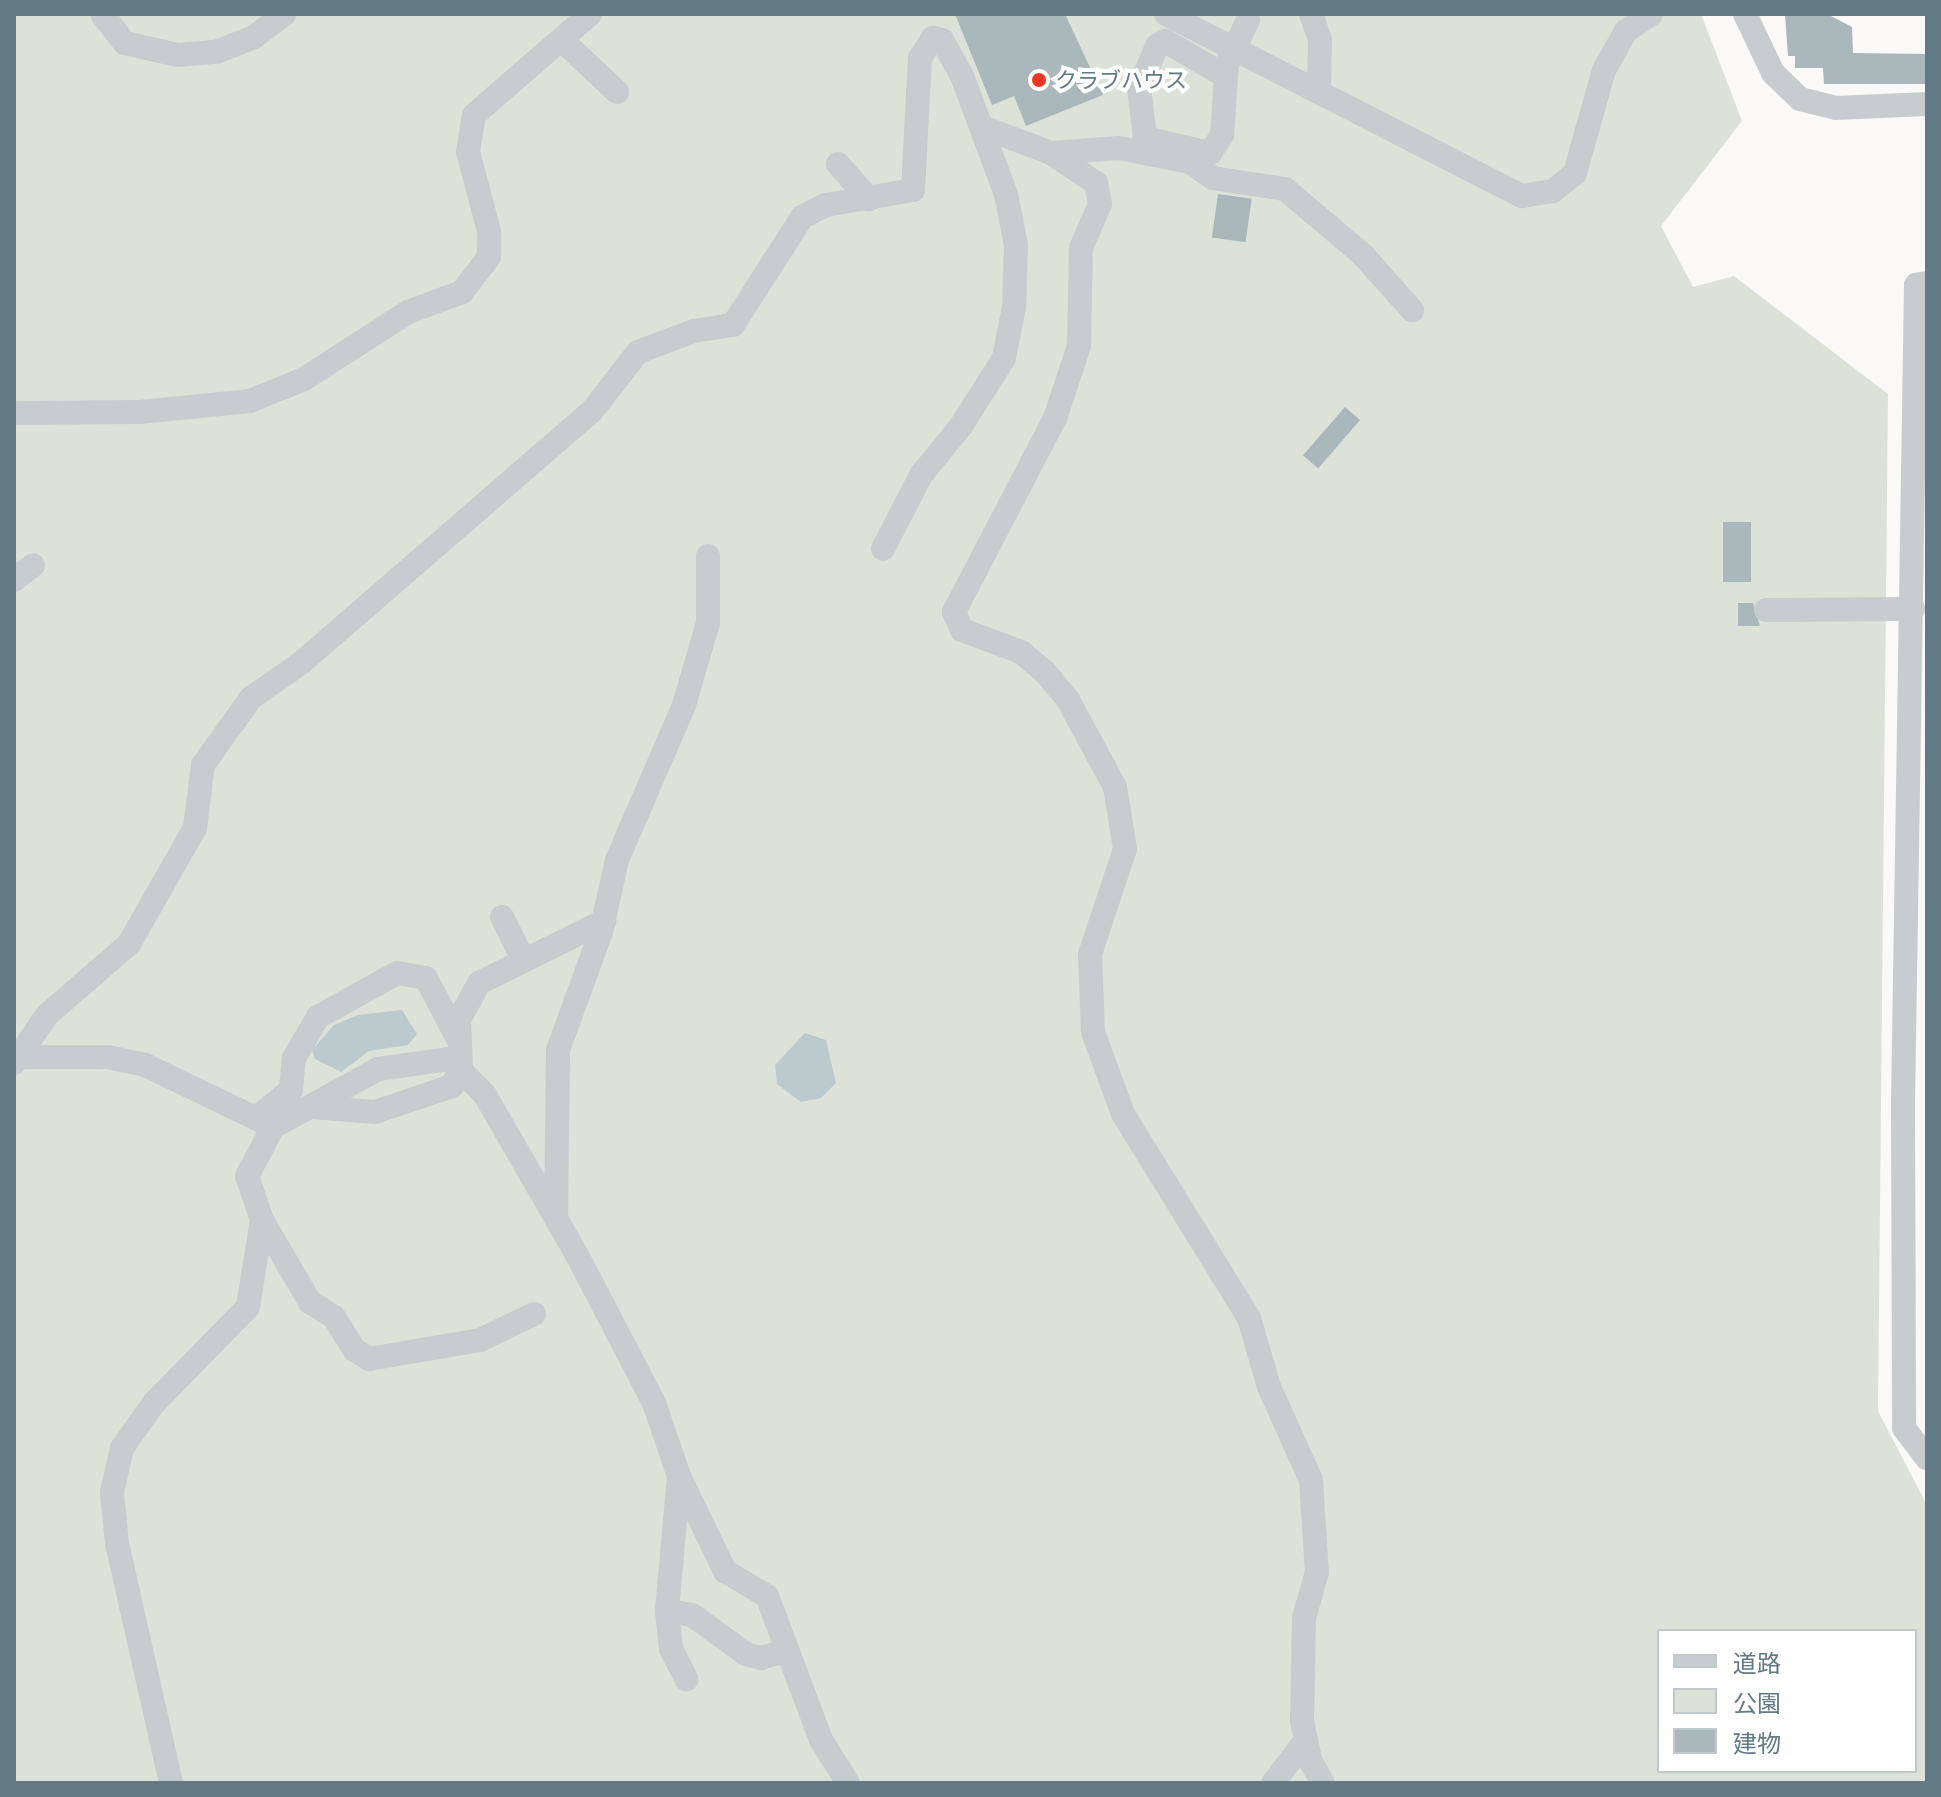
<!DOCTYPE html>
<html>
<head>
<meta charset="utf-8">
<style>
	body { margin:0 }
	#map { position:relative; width:1941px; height:1797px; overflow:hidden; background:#faf9f7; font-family:"Golos Text","Noto Sans JP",sans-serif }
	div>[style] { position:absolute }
	.green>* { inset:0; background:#dce2d8 }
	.water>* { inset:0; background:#bbcbcd }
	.building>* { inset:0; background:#aab7bb; transform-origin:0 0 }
	.minor>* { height:24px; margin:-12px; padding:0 12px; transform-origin:12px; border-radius:12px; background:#c7cccf }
	.minor-bridge>* { height:24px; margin:-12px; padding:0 12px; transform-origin:12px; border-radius:12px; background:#c7cccf }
	.dots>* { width:22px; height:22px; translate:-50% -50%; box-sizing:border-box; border:4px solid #fff; border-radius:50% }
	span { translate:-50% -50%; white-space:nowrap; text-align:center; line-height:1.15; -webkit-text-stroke:8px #fff; paint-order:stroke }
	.poi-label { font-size:22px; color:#627a84 }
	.left { translate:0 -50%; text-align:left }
	.frame { position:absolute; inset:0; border:16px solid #627a84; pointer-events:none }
	.legend { position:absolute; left:1657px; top:1629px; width:260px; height:144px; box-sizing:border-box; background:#fff; border:2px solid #c0cace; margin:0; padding:10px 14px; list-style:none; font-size:24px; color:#627a84 }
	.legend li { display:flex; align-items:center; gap:16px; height:40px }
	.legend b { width:40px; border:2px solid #c0cace }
</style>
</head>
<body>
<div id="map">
	<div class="green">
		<i style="clip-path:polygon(evenodd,14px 14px,1701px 14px,1742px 121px,1661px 226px,1693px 287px,1734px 276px,1888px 394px,1878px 1411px,1927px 1505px,1927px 1783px,14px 1783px,14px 14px,1659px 1631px,1915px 1631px,1915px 1771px,1659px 1771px,1659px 1631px)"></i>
	</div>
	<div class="water">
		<i style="clip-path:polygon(402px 1010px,417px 1034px,408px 1045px,369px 1051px,341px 1072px,315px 1059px,312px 1050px,334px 1025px,358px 1015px)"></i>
		<i style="clip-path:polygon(805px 1033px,826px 1040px,836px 1083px,821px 1098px,801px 1102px,777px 1084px,775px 1065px)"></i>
	</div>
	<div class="building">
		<i style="clip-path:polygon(955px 14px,1065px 14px,1103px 95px,1026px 126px,1014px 96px,992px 105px)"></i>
		<i style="clip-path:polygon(1785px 14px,1827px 14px,1852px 27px,1853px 53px,1927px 54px,1927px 84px,1824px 84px,1823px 68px,1795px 68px,1795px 56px,1788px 56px)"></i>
		<i style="left:1218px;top:194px;width:34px;height:44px;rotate:8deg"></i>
		<i style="left:1345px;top:407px;width:20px;height:64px;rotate:41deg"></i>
		<i style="left:1723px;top:522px;width:28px;height:60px"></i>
		<i style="clip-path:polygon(1738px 603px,1753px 603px,1760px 626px,1738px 626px)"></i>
	</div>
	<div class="minor">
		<i style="left:102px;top:14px;width:37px;rotate:52deg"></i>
		<i style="left:125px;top:43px;width:54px;rotate:12.8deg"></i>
		<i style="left:178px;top:55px;width:38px;rotate:-5deg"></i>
		<i style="left:216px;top:52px;width:41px;rotate:-21.5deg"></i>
		<i style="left:254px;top:37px;width:38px;rotate:-37deg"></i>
		<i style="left:1166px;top:14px;width:400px;rotate:27.1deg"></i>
		<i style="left:1522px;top:196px;width:31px;rotate:-9deg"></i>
		<i style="left:1553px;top:191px;width:28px;rotate:-39deg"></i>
		<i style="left:1575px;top:173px;width:107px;rotate:-74.3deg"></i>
		<i style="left:1604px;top:70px;width:45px;rotate:-60.6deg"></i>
		<i style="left:1626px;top:31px;width:30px;rotate:-34deg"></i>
		<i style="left:1311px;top:14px;width:28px;rotate:71deg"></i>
		<i style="left:1320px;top:40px;width:49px;rotate:91.2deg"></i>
		<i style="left:1745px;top:14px;width:65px;rotate:64.6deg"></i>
		<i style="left:1773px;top:73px;width:37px;rotate:44deg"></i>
		<i style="left:1800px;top:99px;width:36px;rotate:14deg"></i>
		<i style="left:1835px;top:108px;width:92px;rotate:-2.5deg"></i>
		<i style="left:564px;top:42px;width:73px;rotate:43.3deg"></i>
		<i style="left:1222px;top:74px;width:66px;rotate:-149.9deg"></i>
		<i style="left:1165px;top:41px;width:9px;rotate:148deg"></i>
		<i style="left:1157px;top:46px;width:46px;rotate:113.2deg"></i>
		<i style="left:1139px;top:88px;width:50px;rotate:83.2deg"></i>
		<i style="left:1145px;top:138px;width:67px;rotate:13deg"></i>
		<i style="left:1210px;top:153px;width:22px;rotate:-56deg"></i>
		<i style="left:1222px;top:135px;width:71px;rotate:-86deg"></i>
		<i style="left:982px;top:127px;width:74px;rotate:20.6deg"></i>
		<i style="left:1051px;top:153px;width:68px;rotate:-4.2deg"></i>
		<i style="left:1119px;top:148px;width:72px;rotate:11.2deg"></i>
		<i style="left:1190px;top:162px;width:28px;rotate:35deg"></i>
		<i style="left:1213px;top:178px;width:73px;rotate:8.7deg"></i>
		<i style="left:1285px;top:189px;width:102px;rotate:40.2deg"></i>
		<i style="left:1363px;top:255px;width:74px;rotate:48.3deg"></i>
		<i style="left:1051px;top:153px;width:54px;rotate:33.7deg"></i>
		<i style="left:1096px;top:183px;width:21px;rotate:79deg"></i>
		<i style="left:1100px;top:204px;width:48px;rotate:113.4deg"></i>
		<i style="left:1081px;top:248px;width:98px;rotate:91.2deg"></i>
		<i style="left:1079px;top:346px;width:76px;rotate:108.4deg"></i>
		<i style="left:1055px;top:418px;width:219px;rotate:117.5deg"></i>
		<i style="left:954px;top:612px;width:20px;rotate:66deg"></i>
		<i style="left:962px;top:630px;width:63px;rotate:20.4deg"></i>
		<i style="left:1021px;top:652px;width:30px;rotate:40deg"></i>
		<i style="left:1044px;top:671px;width:38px;rotate:50deg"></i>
		<i style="left:1068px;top:700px;width:99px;rotate:61.6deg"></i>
		<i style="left:1115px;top:787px;width:63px;rotate:80.8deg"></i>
		<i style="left:1125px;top:849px;width:111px;rotate:108.4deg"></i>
		<i style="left:1090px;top:954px;width:78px;rotate:87.8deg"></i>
		<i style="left:1093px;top:1032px;width:87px;rotate:69.9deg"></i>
		<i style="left:1123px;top:1114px;width:240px;rotate:58.3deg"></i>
		<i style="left:1249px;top:1318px;width:72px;rotate:73.8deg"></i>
		<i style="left:1269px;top:1387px;width:102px;rotate:65.7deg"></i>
		<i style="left:1311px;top:1480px;width:92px;rotate:86.3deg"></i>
		<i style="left:1317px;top:1572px;width:48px;rotate:105.8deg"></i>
		<i style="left:1304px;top:1618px;width:103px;rotate:91.1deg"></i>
		<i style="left:1302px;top:1721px;width:40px;rotate:78deg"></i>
		<i style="left:1310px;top:1760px;width:26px;rotate:61deg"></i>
		<i style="left:838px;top:164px;width:47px;rotate:48.5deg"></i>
		<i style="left:1927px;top:283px;width:11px;rotate:170deg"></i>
		<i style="left:1916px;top:285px;width:821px;rotate:90.91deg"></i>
		<i style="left:1903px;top:1106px;width:322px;rotate:89.8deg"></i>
		<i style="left:1904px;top:1428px;width:38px;rotate:53deg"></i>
		<i style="left:14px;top:413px;width:126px;rotate:-0.5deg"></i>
		<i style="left:140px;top:412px;width:111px;rotate:-5.7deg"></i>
		<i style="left:250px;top:401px;width:58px;rotate:-22.2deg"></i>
		<i style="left:304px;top:379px;width:124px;rotate:-32.8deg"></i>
		<i style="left:408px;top:312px;width:58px;rotate:-20.3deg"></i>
		<i style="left:462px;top:292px;width:44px;rotate:-52.4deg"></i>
		<i style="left:489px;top:257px;width:26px;rotate:-90deg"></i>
		<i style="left:489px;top:231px;width:82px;rotate:-104.9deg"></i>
		<i style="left:468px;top:152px;width:37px;rotate:-81deg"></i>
		<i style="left:474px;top:115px;width:154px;rotate:-41deg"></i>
		<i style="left:14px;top:580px;width:24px;rotate:-38deg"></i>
		<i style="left:1766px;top:610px;width:147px;rotate:-0.4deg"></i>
		<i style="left:502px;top:917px;width:45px;rotate:63.4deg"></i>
		<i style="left:14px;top:1057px;width:94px"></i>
		<i style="left:108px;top:1057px;width:38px;rotate:12deg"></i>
		<i style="left:145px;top:1065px;width:141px;rotate:25.7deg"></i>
		<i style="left:14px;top:1063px;width:58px;rotate:-55.5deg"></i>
		<i style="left:47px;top:1015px;width:108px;rotate:-40.9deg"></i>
		<i style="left:129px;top:944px;width:133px;rotate:-60.4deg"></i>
		<i style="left:195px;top:828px;width:64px;rotate:-82.8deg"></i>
		<i style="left:203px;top:765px;width:82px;rotate:-54.4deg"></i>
		<i style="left:251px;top:698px;width:61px;rotate:-35deg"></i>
		<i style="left:301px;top:663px;width:385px;rotate:-40.9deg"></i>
		<i style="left:592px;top:411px;width:75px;rotate:-52.1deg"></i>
		<i style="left:638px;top:352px;width:60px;rotate:-20.6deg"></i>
		<i style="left:694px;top:331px;width:39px;rotate:-9deg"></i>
		<i style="left:733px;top:325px;width:128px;rotate:-57.4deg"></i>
		<i style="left:802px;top:217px;width:27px;rotate:-27deg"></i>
		<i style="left:826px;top:205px;width:88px;rotate:-9.8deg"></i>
		<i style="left:913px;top:190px;width:132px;rotate:-87deg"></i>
		<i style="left:920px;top:58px;width:24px;rotate:-57deg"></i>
		<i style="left:933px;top:38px;width:9px;rotate:13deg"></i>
		<i style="left:942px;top:40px;width:41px;rotate:60.9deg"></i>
		<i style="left:962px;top:76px;width:126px;rotate:69.6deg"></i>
		<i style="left:1006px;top:194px;width:52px;rotate:78.9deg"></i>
		<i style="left:1016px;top:245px;width:62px;rotate:91.8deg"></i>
		<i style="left:1014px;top:307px;width:52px;rotate:101.1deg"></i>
		<i style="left:1004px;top:358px;width:80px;rotate:122.3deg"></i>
		<i style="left:961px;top:426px;width:63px;rotate:129.2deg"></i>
		<i style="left:921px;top:475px;width:83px;rotate:117.2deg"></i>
		<i style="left:312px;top:1107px;width:63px;rotate:4.5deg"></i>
		<i style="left:375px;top:1112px;width:81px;rotate:-18.7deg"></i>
		<i style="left:452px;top:1086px;width:20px;rotate:-63deg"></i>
		<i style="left:461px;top:1068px;width:48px;rotate:-92.4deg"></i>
		<i style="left:459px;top:1020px;width:42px;rotate:-61.6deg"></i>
		<i style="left:479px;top:983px;width:140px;rotate:-26.4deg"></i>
		<i style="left:259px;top:1116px;width:41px;rotate:-39.1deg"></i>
		<i style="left:291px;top:1090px;width:32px;rotate:-85deg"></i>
		<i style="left:294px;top:1058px;width:48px;rotate:-59.7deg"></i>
		<i style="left:318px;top:1017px;width:90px;rotate:-29.1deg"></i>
		<i style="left:397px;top:973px;width:29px;rotate:10deg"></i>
		<i style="left:426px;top:978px;width:69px;rotate:62.3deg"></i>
		<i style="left:556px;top:1218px;width:168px;rotate:-89.3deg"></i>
		<i style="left:558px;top:1050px;width:126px;rotate:-70deg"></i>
		<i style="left:601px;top:932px;width:74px;rotate:-77.5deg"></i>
		<i style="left:617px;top:860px;width:169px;rotate:-66.6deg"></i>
		<i style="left:684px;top:705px;width:85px;rotate:-73.7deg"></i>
		<i style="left:708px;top:623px;width:67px;rotate:-90deg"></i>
		<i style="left:262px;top:1220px;width:95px;rotate:59.7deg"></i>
		<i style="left:310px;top:1302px;width:28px;rotate:32deg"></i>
		<i style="left:334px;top:1317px;width:39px;rotate:58deg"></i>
		<i style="left:355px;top:1350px;width:17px;rotate:33deg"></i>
		<i style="left:369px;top:1359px;width:113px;rotate:-9.7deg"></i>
		<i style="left:480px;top:1340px;width:60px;rotate:-25.7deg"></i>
		<i style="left:679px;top:1476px;width:136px;rotate:95.1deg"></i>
		<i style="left:667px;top:1611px;width:38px;rotate:84deg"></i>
		<i style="left:671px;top:1649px;width:34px;rotate:63deg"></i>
		<i style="left:667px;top:1611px;width:25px;rotate:9deg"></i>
		<i style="left:692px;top:1615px;width:67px;rotate:35.8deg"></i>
		<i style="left:746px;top:1654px;width:16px;rotate:15deg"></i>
		<i style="left:761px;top:1658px;width:27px;rotate:-17deg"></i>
		<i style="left:171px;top:1783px;width:245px;rotate:-102.7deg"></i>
		<i style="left:117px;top:1544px;width:52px;rotate:-95.5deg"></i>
		<i style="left:112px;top:1492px;width:45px;rotate:-77.2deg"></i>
		<i style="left:122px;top:1448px;width:55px;rotate:-54.6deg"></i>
		<i style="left:154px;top:1403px;width:134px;rotate:-45.6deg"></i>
		<i style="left:248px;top:1307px;width:88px;rotate:-80.9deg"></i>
		<i style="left:262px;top:1220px;width:46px;rotate:-108.8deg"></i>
		<i style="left:247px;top:1176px;width:55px;rotate:-62deg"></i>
		<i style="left:273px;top:1127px;width:120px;rotate:-28.9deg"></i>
		<i style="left:378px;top:1069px;width:73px;rotate:-7.9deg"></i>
		<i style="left:450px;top:1059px;width:50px;rotate:45.8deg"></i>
		<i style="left:485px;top:1095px;width:185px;rotate:60.1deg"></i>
		<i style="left:577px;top:1255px;width:167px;rotate:62.5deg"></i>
		<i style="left:654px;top:1403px;width:77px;rotate:71.1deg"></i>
		<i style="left:679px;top:1476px;width:106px;rotate:64.2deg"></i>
		<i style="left:725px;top:1571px;width:49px;rotate:30.8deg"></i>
		<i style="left:767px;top:1596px;width:154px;rotate:69.4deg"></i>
		<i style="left:821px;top:1740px;width:51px;rotate:57.9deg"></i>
		<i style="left:1273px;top:1783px;width:54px;rotate:-52.5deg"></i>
	</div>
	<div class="minor-bridge">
		<i style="left:1227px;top:64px;width:49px;rotate:-64.5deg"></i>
	</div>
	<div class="dots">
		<i style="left:1039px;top:80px;background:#ef3621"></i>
	</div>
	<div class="poi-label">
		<span class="left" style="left:1055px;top:80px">クラブハウス</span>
	</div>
	<div class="frame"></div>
	<ul class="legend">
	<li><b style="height:10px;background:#c7cccf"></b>道路</li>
	<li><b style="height:22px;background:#dce2d8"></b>公園</li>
	<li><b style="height:22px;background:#aab7bb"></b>建物</li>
	</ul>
</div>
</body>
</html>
